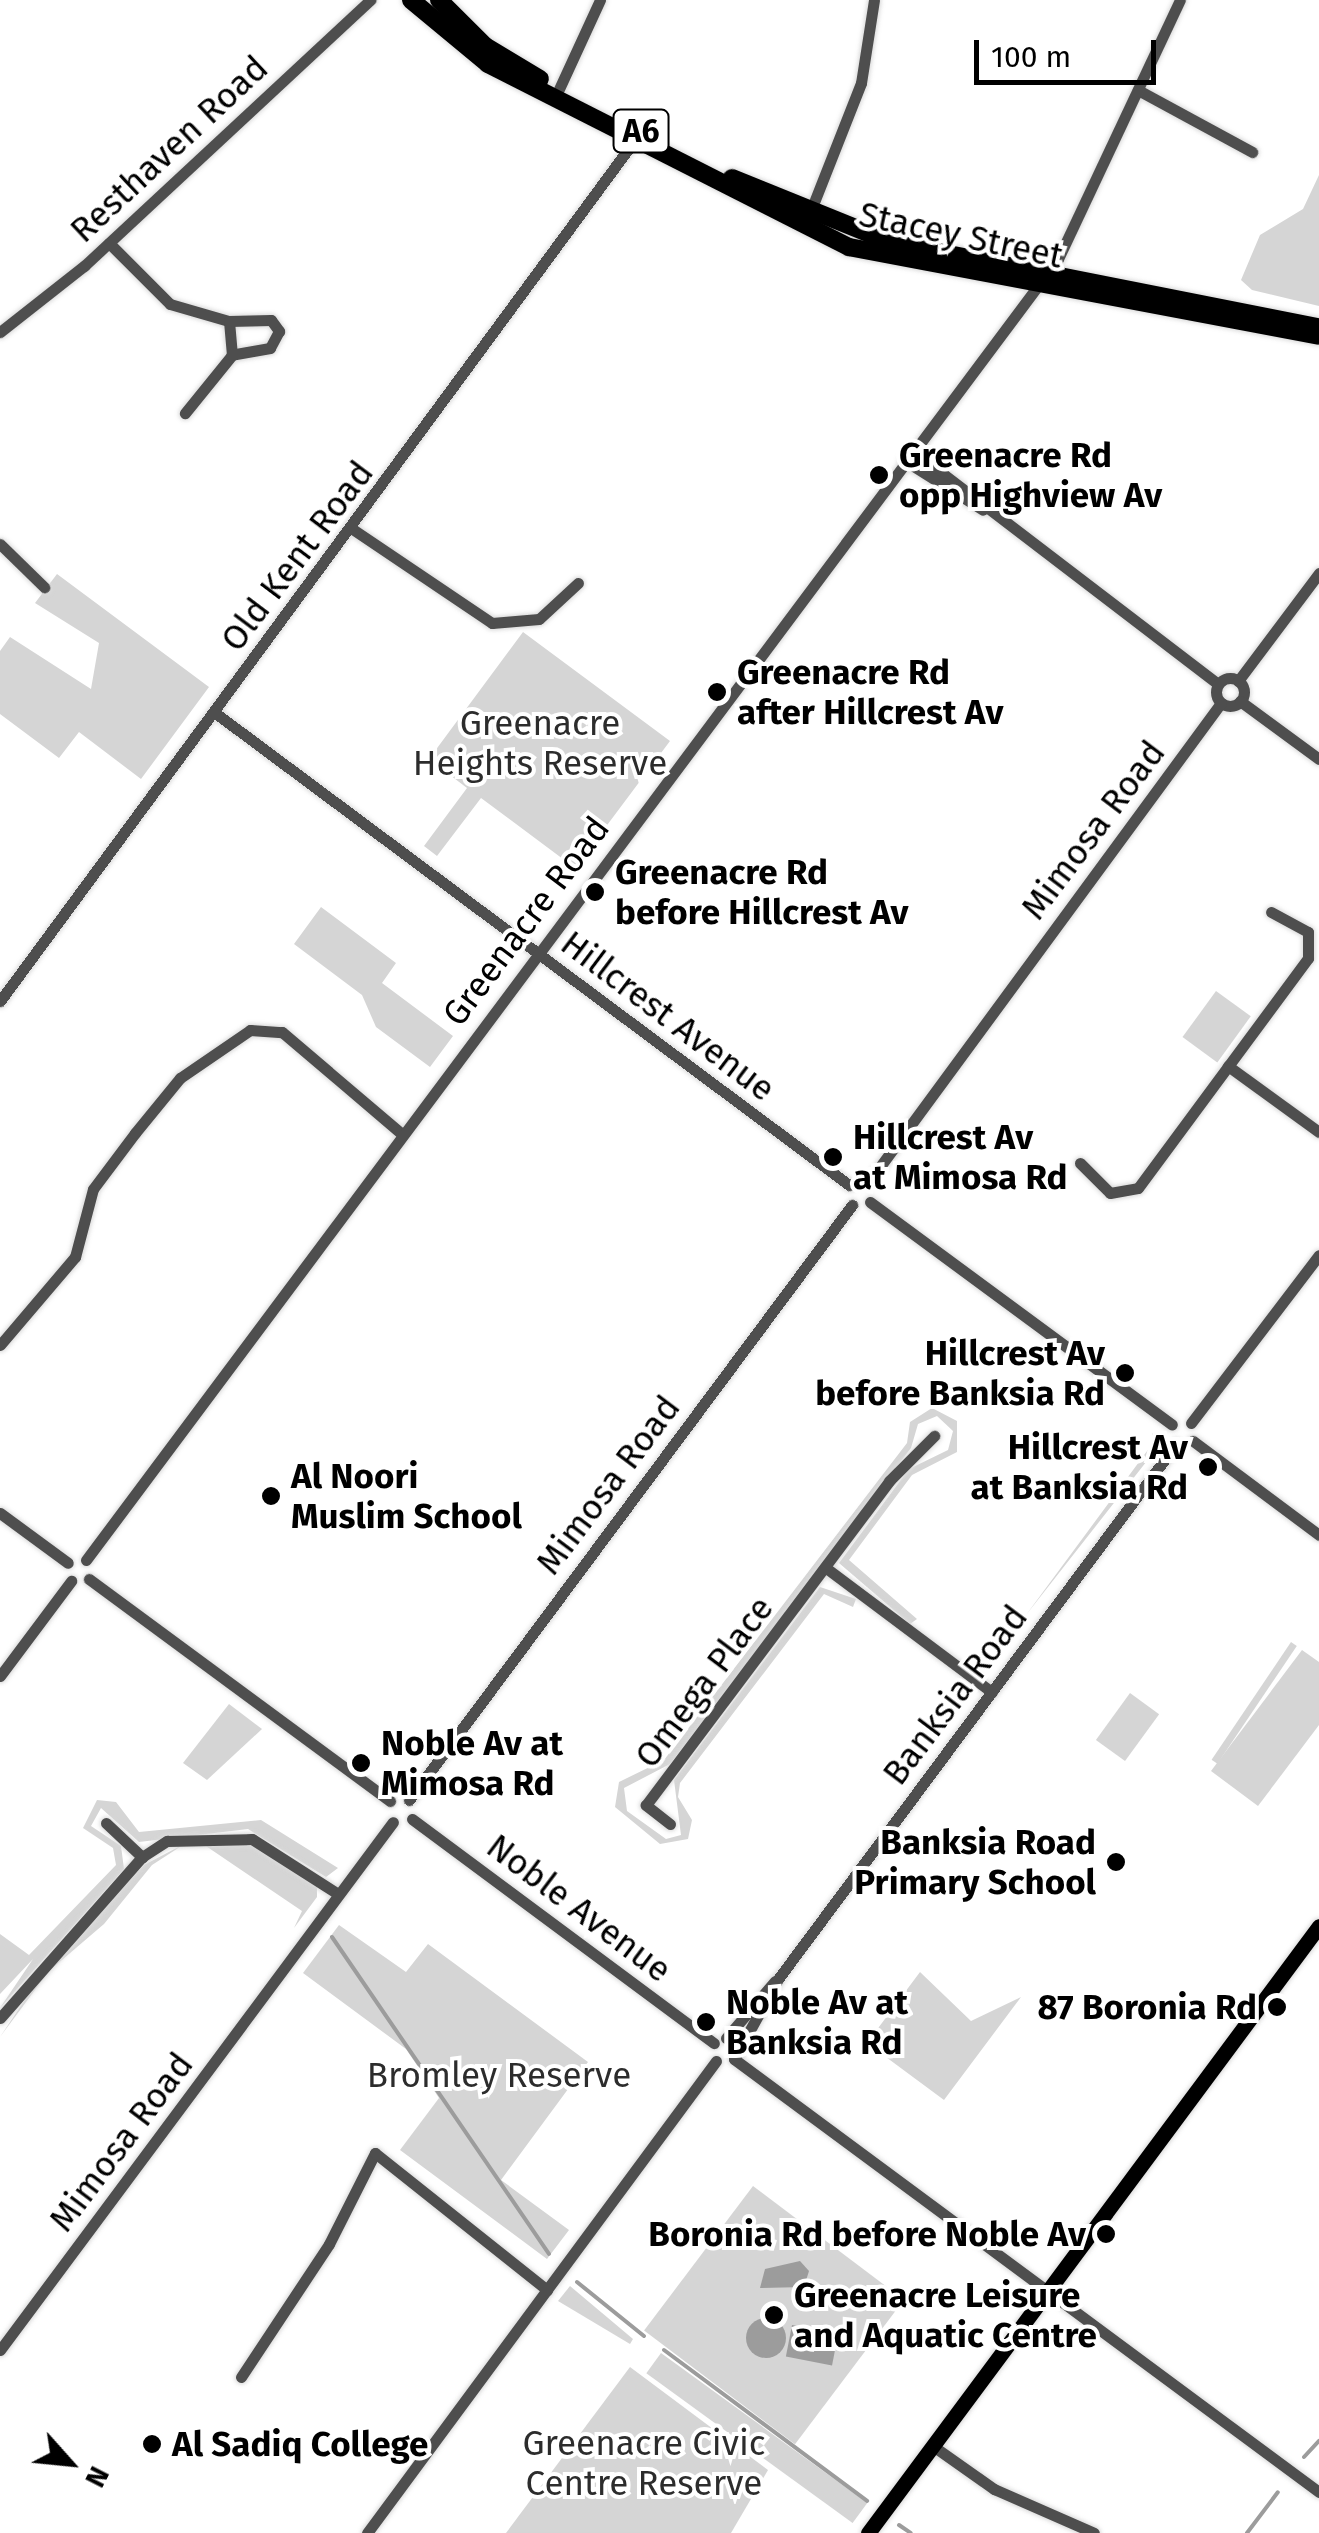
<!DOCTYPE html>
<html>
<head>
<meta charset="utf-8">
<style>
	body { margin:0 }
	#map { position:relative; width:1319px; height:2533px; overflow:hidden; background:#fff; font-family:"Fira Sans",sans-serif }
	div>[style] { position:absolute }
	.green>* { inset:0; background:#d5d5d5; transform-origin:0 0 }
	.water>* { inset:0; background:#9c9c9c; transform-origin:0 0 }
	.round { border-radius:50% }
	.stream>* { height:4px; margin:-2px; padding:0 2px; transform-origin:2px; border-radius:2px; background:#9c9c9c }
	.roads { filter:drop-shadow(0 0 2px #dbdbdb) drop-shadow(0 0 2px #dbdbdb) }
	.minor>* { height:11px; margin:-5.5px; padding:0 5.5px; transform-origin:5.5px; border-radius:5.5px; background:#4e4e4e }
	.minor>.ring { margin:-5.5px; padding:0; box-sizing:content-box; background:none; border:11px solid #4e4e4e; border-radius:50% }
	.major>* { height:15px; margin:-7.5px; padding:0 7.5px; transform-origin:7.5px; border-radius:7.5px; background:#000 }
	.highway>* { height:18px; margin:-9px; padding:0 9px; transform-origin:9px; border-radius:9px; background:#000 }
	.dots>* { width:28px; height:28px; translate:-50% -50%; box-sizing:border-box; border:5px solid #fff; border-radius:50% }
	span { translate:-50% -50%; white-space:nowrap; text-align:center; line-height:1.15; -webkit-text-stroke:8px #fff; paint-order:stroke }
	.shield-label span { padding:2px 8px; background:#fff; border:2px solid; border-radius:8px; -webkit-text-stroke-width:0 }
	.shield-label { font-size:32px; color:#000; font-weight:700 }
	.street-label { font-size:35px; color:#000 }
	.poi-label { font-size:35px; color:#000; font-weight:700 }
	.left { translate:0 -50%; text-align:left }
	.right { translate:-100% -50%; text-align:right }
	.park-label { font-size:35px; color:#2c2c2c }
	.north { position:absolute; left:20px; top:2413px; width:100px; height:100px; -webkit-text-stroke:8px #fff; paint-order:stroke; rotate:117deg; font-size:28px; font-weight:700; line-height:40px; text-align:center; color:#000 }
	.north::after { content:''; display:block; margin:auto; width:35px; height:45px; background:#000; clip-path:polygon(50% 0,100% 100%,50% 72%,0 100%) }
	.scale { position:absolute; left:974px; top:40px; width:182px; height:45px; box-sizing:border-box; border:5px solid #000; border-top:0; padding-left:12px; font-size:30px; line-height:35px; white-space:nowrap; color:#000; -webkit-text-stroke:8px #fff; paint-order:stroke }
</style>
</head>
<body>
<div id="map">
	<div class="green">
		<i style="clip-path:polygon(1319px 175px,1319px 306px,1252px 290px,1241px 280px,1260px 235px,1303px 209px)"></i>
		<i style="clip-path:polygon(57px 574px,209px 687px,141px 779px,79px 732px,59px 758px,0 714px,0 651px,10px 637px,91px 689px,99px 643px,35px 603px)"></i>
		<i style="clip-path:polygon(523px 632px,670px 741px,575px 868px,481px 798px,437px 856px,424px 846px,467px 788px,429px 759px)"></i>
		<i style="clip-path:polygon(321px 907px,396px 963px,382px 983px,453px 1036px,430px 1067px,376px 1027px,362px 995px,294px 944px)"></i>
		<i style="left:1216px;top:991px;width:43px;height:57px;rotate:36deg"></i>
		<i style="clip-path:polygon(932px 1408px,957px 1421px,957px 1452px,912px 1475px,849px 1560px,917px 1619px,910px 1624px,839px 1563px,909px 1469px,948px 1450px,953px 1431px,937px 1416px,918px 1424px,911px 1448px,670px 1764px,624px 1788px,627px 1811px,666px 1839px,681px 1835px,674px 1780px,820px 1587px,856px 1599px,853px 1607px,824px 1594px,680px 1783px,678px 1797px,692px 1820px,688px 1839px,660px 1844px,615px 1807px,619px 1782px,664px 1760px,907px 1443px,910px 1422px)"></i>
		<i style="clip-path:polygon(1152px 1433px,1161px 1443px,1026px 1615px,1153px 1443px)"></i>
		<i style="left:1291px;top:1642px;width:7px;height:142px;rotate:34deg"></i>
		<i style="clip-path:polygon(1302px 1650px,1319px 1662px,1319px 1725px,1258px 1806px,1211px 1771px)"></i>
		<i style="left:1130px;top:1693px;width:36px;height:58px;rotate:36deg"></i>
		<i style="clip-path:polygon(229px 1704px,262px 1729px,207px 1780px,183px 1763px)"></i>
		<i style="clip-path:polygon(97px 1800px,116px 1802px,139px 1832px,261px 1820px,338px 1868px,326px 1877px,248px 1829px,139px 1842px,101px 1808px,91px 1826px,121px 1846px,124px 1869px,0 2008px,33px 1959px,0 1994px,0 1934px,29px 1955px,116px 1865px,113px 1848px,83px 1828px)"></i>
		<i style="clip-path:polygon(200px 1842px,255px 1846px,317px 1887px,317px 1897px,294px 1928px,302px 1911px)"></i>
		<i style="clip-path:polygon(186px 1843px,152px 1865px,104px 1924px,49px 1971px,0 2037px,42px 1974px,144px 1865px)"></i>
		<i style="clip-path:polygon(339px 1925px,406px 1972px,428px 1944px,588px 2062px,501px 2180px,569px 2230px,547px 2259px,400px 2150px,439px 2098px,406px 2049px,303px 1973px)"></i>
		<i style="clip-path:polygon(920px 1972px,971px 2021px,1021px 1997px,944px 2100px,867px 2043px)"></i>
		<i style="left:753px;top:2186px;width:189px;height:181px;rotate:37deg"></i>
		<i style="clip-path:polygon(570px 2286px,633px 2339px,630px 2344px,558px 2301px)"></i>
		<i style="left:661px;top:2353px;width:255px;height:25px;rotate:36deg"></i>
		<i style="clip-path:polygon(630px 2367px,768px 2470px,731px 2533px,506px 2533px)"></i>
	</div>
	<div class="water">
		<i style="clip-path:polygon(800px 2261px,809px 2271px,804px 2287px,760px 2288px,765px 2269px)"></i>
		<i class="round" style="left:746px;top:2318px;width:40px;height:40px"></i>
		<i style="left:792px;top:2325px;width:47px;height:32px;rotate:11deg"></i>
	</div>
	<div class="stream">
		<i style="left:332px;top:1937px;width:384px;rotate:55.6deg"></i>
		<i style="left:577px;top:2282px;width:86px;rotate:38.9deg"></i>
		<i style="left:664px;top:2350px;width:253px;rotate:36.6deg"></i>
		<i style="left:1304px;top:2457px;width:22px;rotate:-47deg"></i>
		<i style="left:899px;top:2525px;width:14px;rotate:34deg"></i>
		<i style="left:1247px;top:2533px;width:51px;rotate:-52.9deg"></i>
	</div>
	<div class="roads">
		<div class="minor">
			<i style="left:559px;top:89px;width:98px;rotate:-65.3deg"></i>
			<i style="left:1138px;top:90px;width:130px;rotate:28.5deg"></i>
			<i style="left:809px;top:215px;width:142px;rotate:-68.5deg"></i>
			<i style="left:861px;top:83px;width:84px;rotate:-81.1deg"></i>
			<i style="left:109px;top:243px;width:86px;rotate:45deg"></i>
			<i style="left:170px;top:304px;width:61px;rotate:16.1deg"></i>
			<i style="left:229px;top:321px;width:34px;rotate:85deg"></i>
			<i style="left:232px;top:355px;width:75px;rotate:129deg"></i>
			<i style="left:229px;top:321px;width:42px;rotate:-1.4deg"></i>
			<i style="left:271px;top:320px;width:14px;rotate:54deg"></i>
			<i style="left:279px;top:331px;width:19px;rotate:118deg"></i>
			<i style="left:270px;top:348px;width:39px;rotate:170deg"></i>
			<i style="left:0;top:332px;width:107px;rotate:-38.2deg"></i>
			<i style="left:84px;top:266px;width:391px;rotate:-42.9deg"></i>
			<i style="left:912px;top:450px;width:385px;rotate:37.4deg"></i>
			<i style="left:904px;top:460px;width:93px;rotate:32.3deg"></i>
			<i style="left:351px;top:528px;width:170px;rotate:34deg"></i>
			<i style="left:492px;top:623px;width:47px;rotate:-4.9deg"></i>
			<i style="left:539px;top:619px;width:53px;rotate:-42.7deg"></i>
			<i style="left:0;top:544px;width:62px;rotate:44.3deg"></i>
			<i class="ring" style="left:1216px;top:678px;width:17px;height:17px"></i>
			<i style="left:1238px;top:681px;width:135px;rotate:-53.1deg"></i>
			<i style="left:1240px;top:701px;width:98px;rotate:36.3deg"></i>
			<i style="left:214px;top:712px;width:792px;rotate:36.68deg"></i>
			<i style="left:0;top:1001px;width:1068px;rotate:-53.6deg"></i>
			<i style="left:1228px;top:1066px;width:112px;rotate:36deg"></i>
			<i style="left:1080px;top:1163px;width:42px;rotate:45deg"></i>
			<i style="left:1110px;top:1193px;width:28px;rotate:-10deg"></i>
			<i style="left:1138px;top:1188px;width:286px;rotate:-53.5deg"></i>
			<i style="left:1308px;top:958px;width:26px;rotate:-90deg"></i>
			<i style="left:1308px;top:932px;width:42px;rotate:-151.6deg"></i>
			<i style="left:868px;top:1183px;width:596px;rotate:-53.67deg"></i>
			<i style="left:870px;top:1202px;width:375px;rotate:36.4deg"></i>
			<i style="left:0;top:1345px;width:116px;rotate:-49.6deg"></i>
			<i style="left:75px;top:1257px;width:70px;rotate:-75.2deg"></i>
			<i style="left:93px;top:1189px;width:70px;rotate:-53.1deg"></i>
			<i style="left:135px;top:1133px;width:71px;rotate:-50.7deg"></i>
			<i style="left:180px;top:1078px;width:85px;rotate:-34.4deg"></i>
			<i style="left:250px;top:1030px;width:32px;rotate:4deg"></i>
			<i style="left:282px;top:1032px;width:157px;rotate:40.4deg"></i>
			<i style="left:1191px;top:1423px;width:211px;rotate:-52.7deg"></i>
			<i style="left:1193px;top:1441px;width:157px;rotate:36.7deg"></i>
			<i style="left:0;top:1513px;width:84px;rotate:36.3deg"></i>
			<i style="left:86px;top:1560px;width:1624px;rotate:-53.24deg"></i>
			<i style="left:1058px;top:259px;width:286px;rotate:-64.8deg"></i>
			<i style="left:826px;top:1568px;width:207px;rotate:36.8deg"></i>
			<i style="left:89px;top:1579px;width:374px;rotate:36.4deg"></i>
			<i style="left:0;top:1676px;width:119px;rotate:-53.2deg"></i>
			<i style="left:409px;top:1800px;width:742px;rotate:-53.33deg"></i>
			<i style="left:412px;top:1819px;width:376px;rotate:36.6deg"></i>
			<i style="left:106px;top:1823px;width:50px;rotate:43.4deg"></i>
			<i style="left:670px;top:1824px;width:31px;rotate:-142deg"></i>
			<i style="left:646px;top:1805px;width:405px;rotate:-53.1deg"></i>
			<i style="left:889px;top:1481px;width:64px;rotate:-45deg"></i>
			<i style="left:0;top:2018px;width:215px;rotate:-48.6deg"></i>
			<i style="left:142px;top:1857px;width:30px;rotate:-33deg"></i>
			<i style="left:167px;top:1841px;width:85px;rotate:-1.3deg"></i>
			<i style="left:252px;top:1839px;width:102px;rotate:32.6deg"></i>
			<i style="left:726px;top:2038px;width:75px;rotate:-49.3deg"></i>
			<i style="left:734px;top:2059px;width:91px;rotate:-61.2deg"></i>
			<i style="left:778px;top:1979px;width:667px;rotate:-53.35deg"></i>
			<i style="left:734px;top:2059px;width:728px;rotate:36.51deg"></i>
			<i style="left:0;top:2350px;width:658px;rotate:-53.34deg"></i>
			<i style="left:241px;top:2377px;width:159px;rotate:-56.5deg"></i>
			<i style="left:329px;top:2244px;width:102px;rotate:-63.2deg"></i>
			<i style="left:375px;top:2153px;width:220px;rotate:38.5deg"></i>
			<i style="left:933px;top:2446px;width:75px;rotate:35.2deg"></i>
			<i style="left:994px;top:2489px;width:109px;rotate:23.7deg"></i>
			<i style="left:367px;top:2533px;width:587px;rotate:-53.52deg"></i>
		</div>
		<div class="major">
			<i style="left:868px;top:2533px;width:756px;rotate:-53.39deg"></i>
		</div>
		<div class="highway">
			<i style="left:411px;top:0;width:100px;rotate:39.7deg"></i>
			<i style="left:488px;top:64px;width:405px;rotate:26.9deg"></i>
			<i style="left:849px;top:247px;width:478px;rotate:10.7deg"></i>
			<i style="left:439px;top:0;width:65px;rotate:45deg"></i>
			<i style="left:485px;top:46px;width:64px;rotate:31deg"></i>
			<i style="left:732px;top:178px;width:174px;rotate:22deg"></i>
			<i style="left:893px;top:243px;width:434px;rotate:11.2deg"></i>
		</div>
	</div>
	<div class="dots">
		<i style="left:879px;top:475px;background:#000"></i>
		<i style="left:717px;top:692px;background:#000"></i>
		<i style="left:595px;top:892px;background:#000"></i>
		<i style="left:833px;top:1157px;background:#000"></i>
		<i style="left:1125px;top:1373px;background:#000"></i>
		<i style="left:1208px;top:1467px;background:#000"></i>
		<i style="left:271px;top:1496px;background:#000"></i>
		<i style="left:361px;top:1763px;background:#000"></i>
		<i style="left:1116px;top:1862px;background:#000"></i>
		<i style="left:1277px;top:2007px;background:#000"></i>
		<i style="left:706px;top:2022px;background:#000"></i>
		<i style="left:1106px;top:2234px;background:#000"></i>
		<i style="left:774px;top:2315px;background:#000"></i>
		<i style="left:152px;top:2444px;background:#000"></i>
	</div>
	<div class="shield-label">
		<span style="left:641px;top:131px">A6</span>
	</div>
	<div class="street-label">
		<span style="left:169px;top:149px;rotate:-43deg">Resthaven Road</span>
		<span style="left:961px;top:235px;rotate:12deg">Stacey Street</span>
		<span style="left:297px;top:556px;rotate:-53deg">Old Kent Road</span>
		<span style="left:1093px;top:830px;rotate:-53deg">Mimosa Road</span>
		<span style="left:526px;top:921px;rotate:-53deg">Greenacre Road</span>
		<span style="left:668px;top:1016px;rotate:37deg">Hillcrest Avenue</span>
		<span style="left:608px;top:1485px;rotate:-53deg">Mimosa Road</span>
		<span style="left:704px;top:1682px;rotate:-53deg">Omega Place</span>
		<span style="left:955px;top:1695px;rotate:-53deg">Banksia Road</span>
		<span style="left:579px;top:1908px;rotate:37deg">Noble Avenue</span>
		<span style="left:121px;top:2142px;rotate:-53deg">Mimosa Road</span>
	</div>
	<div class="poi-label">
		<span class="left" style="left:899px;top:475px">Greenacre Rd<br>opp Highview Av</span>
		<span class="left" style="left:737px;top:692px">Greenacre Rd<br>after Hillcrest Av</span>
		<span class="left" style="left:615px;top:892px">Greenacre Rd<br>before Hillcrest Av</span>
		<span class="left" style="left:853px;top:1157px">Hillcrest Av<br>at Mimosa Rd</span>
		<span class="right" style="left:1105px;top:1373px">Hillcrest Av<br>before Banksia Rd</span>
		<span class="right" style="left:1188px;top:1467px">Hillcrest Av<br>at Banksia Rd</span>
		<span class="left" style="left:291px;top:1496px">Al Noori<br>Muslim School</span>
		<span class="left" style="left:381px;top:1763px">Noble Av at<br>Mimosa Rd</span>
		<span class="right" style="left:1096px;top:1862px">Banksia Road<br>Primary School</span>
		<span class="left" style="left:726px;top:2022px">Noble Av at<br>Banksia Rd</span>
		<span class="right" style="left:1257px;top:2007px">87 Boronia Rd</span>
		<span class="right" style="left:1086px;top:2234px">Boronia Rd before Noble Av</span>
		<span class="left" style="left:794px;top:2315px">Greenacre Leisure<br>and Aquatic Centre</span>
		<span class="left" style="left:172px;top:2444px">Al Sadiq College</span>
	</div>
	<div class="park-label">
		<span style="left:540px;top:743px">Greenacre<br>Heights Reserve</span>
		<span style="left:499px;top:2075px">Bromley Reserve</span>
		<span style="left:644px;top:2463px">Greenacre Civic<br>Centre Reserve</span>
	</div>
	<div class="north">N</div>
	<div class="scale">100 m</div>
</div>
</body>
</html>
